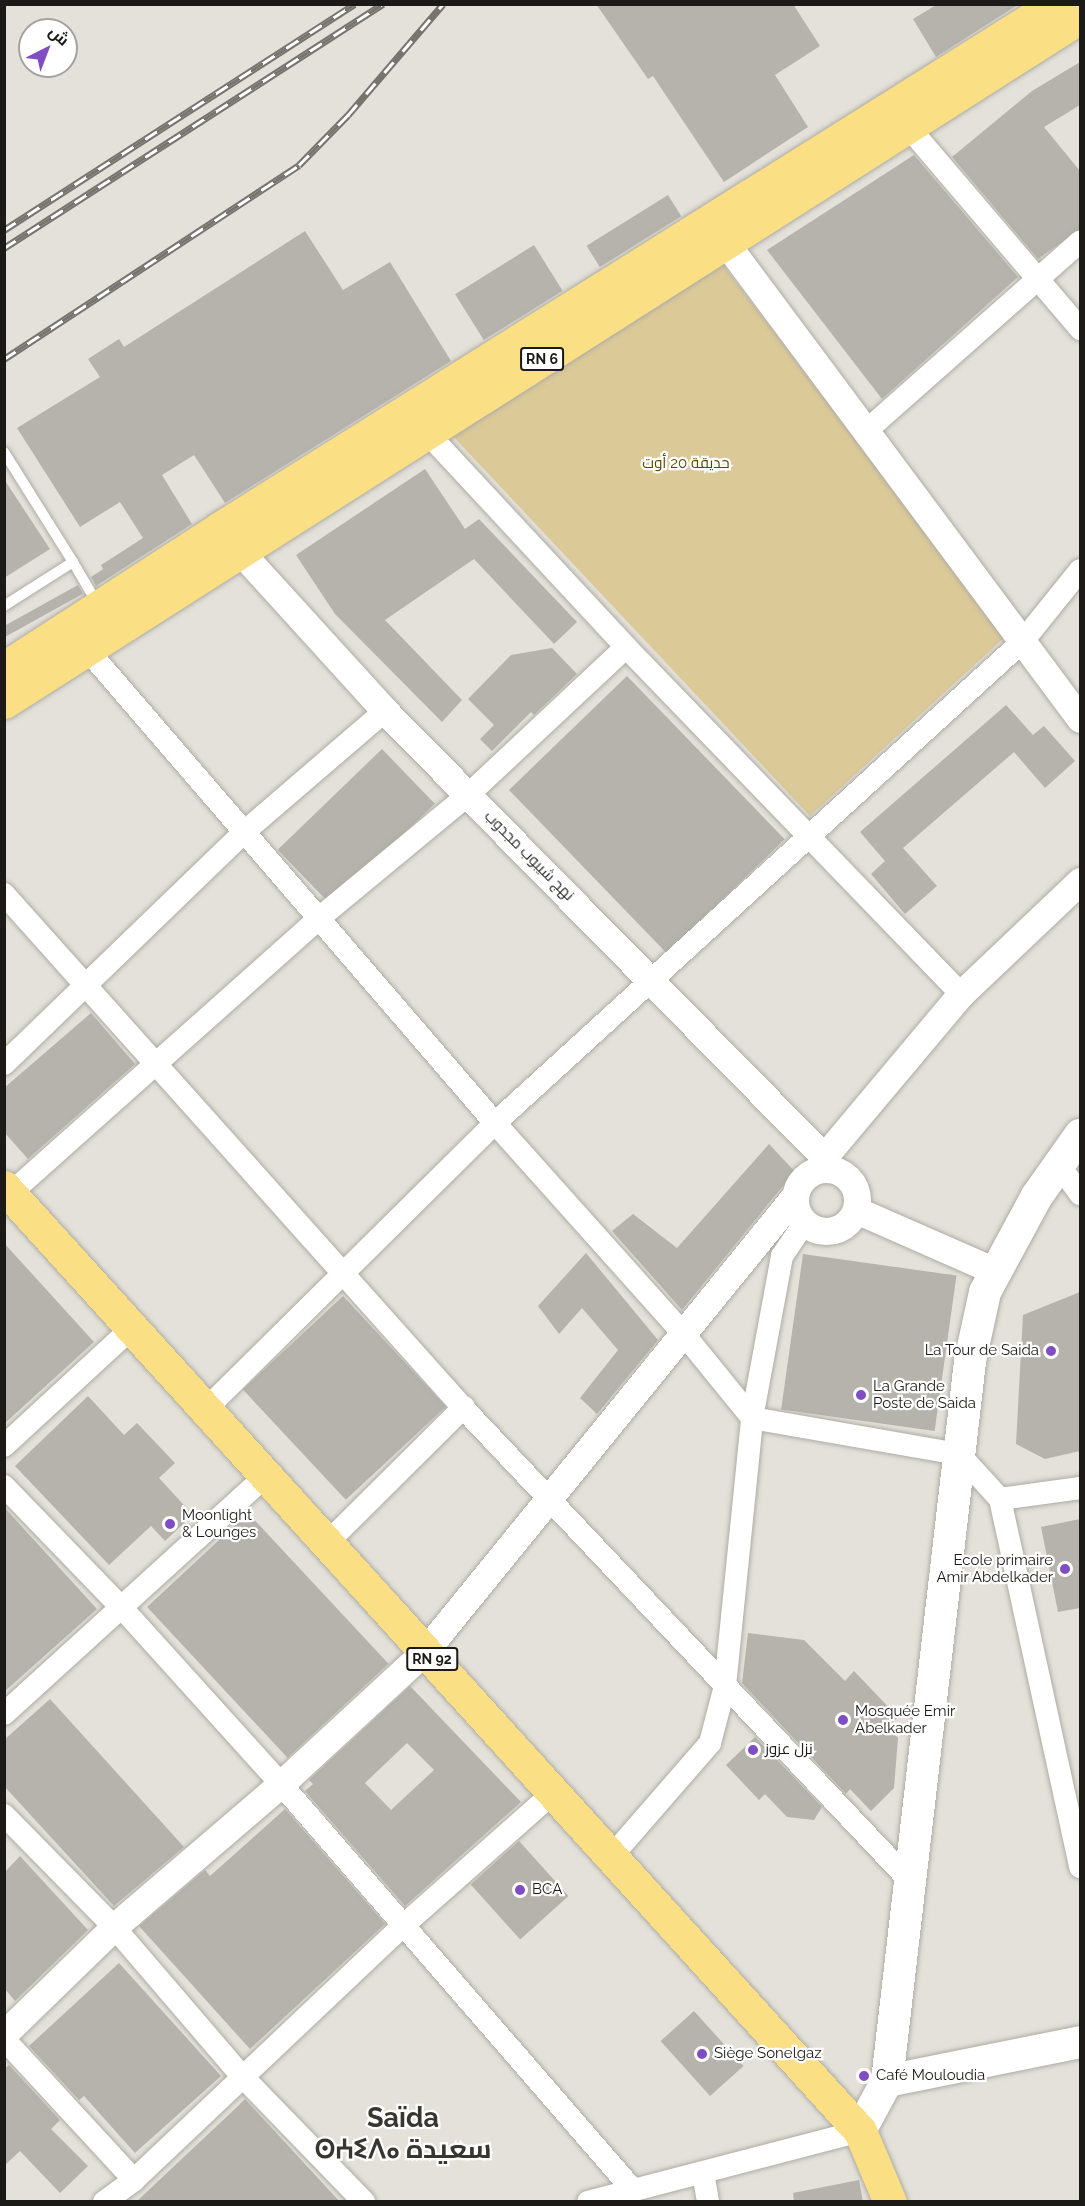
<!DOCTYPE html>
<html>
<head>
<meta charset="utf-8">
<style>
	body { margin:0 }
	#map { position:relative; width:1085px; height:2206px; overflow:hidden; background:#e3e1d9; font-family:Raleway,Cairo,"Noto Sans Tifinagh",sans-serif }
	div>[style] { position:absolute }
	.green>* { inset:0; background:#dbc998 }
	.building>* { inset:0; background:#b6b3ac; transform-origin:0 0 }
	.roads { filter:drop-shadow(0 0 2px #aeaca4) drop-shadow(0 0 2px #aeaca4) }
	.service>* { height:10px; margin:-5px; padding:0 5px; transform-origin:5px; border-radius:5px; background:#fff }
	.minor>* { height:22px; margin:-11px; padding:0 11px; transform-origin:11px; border-radius:11px; background:#fff }
	.tertiary>* { height:27px; margin:-13.5px; padding:0 13.5px; transform-origin:13.5px; border-radius:13.5px; background:#fff }
	.tertiary>.ring { margin:-13.5px; padding:0; box-sizing:content-box; background:none; border:27px solid #fff; border-radius:50% }
	.secondary>* { height:32px; margin:-16px; padding:0 16px; transform-origin:16px; border-radius:16px; background:#fff }
	.primary>* { height:33px; margin:-16.5px; padding:0 16.5px; transform-origin:16.5px; border-radius:16.5px; background:#fbdf85 }
	.rail>* { height:7px; margin-top:-3.5px; transform-origin:0; background:repeating-linear-gradient(90deg,#fff 0 14px,#76746f 0 28px); box-sizing:border-box; border-block:2px solid #76746f }
	.dots>* { width:16px; height:16px; translate:-50% -50%; box-sizing:border-box; border:3px solid #fff; border-radius:50% }
	span { translate:-50% -50%; white-space:nowrap; text-align:center; line-height:1.15; -webkit-text-stroke:4.5px #fff; paint-order:stroke }
	.shield-label span { padding:2px 4px; background:#fff; border:2px solid; border-radius:4px; -webkit-text-stroke-width:0 }
	.shield-label { font-size:14px; color:#1b1a17; font-weight:700 }
	.park-label { font-size:15px; color:#5b4600 }
	.street-label { font-size:15px; color:#1b1a17 }
	.poi-label { font-size:15px; color:#1b1a17 }
	.right { translate:-100% -50%; text-align:right }
	.left { translate:0 -50%; text-align:left }
	.town-label { font-size:27px; color:#383630; font-weight:700 }
	.frame { position:absolute; inset:0; border:6px solid #1b1a17; pointer-events:none }
	.north { position:absolute; left:18px; top:18px; width:60px; height:60px; box-sizing:border-box; background:#fff; border:2px solid #a4a3a2; border-radius:50%; rotate:42deg; font-size:16px; font-weight:700; line-height:24px; text-align:center; color:#1b1a17 }
	.north::after { content:''; display:block; margin:auto; width:21px; height:27px; background:#814dc5; clip-path:polygon(50% 0,100% 100%,50% 72%,0 100%) }
</style>
</head>
<body>
<div id="map">
	<div class="green">
		<i style="clip-path:polygon(721px 262px,1006px 636px,810px 816px,450px 433px)"></i>
	</div>
	<div class="building">
		<i style="clip-path:polygon(596px 4px,793px 4px,820px 46px,775px 75px,808px 127px,724px 182px,653px 76px,648px 79px)"></i>
		<i style="clip-path:polygon(938px 4px,1019px 4px,936px 57px,913px 19px)"></i>
		<i style="clip-path:polygon(1080px 62px,1080px 105px,1044px 127px,1080px 171px,1080px 229px,1038px 259px,952px 157px,1032px 91px)"></i>
		<i style="clip-path:polygon(914px 155px,1018px 277px,882px 399px,767px 250px)"></i>
		<i style="left:668px;top:195px;width:25px;height:96px;rotate:58deg"></i>
		<i style="clip-path:polygon(305px 231px,343px 290px,390px 262px,451px 361px,225px 503px,194px 455px,162px 475px,192px 524px,96px 586px,91px 577px,103px 569px,101px 565px,143px 538px,120px 502px,80px 527px,17px 428px,100px 377px,88px 359px,119px 339px,124px 347px)"></i>
		<i style="left:534px;top:245px;width:54px;height:93px;rotate:58deg"></i>
		<i style="clip-path:polygon(425px 469px,465px 529px,479px 519px,577px 622px,554px 644px,474px 559px,385px 620px,462px 700px,442px 722px,335px 614px,296px 555px)"></i>
		<i style="clip-path:polygon(4px 479px,50px 549px,4px 578px)"></i>
		<i style="left:78px;top:585px;width:10px;height:88px;rotate:61deg"></i>
		<i style="clip-path:polygon(552px 648px,577px 674px,534px 715px,531px 712px,492px 751px,480px 739px,494px 725px,468px 699px,511px 655px)"></i>
		<i style="left:627px;top:676px;width:227px;height:164px;rotate:46deg"></i>
		<i style="clip-path:polygon(1006px 705px,1033px 735px,1044px 726px,1075px 761px,1045px 788px,1014px 752px,903px 848px,937px 886px,905px 914px,871px 874px,885px 861px,860px 832px)"></i>
		<i style="left:382px;top:749px;width:76px;height:145px;rotate:46deg"></i>
		<i style="clip-path:polygon(91px 1013px,135px 1064px,28px 1159px,4px 1132px,4px 1088px)"></i>
		<i style="clip-path:polygon(769px 1144px,799px 1176px,782px 1187px,682px 1310px,612px 1231px,633px 1214px,677px 1248px)"></i>
		<i style="clip-path:polygon(4px 1243px,94px 1342px,4px 1424px)"></i>
		<i style="clip-path:polygon(586px 1253px,658px 1340px,597px 1414px,580px 1398px,618px 1350px,582px 1308px,559px 1334px,538px 1306px)"></i>
		<i style="left:803px;top:1254px;width:155px;height:157px;rotate:8deg"></i>
		<i style="clip-path:polygon(1080px 1292px,1080px 1451px,1045px 1459px,1016px 1444px,1023px 1315px)"></i>
		<i style="left:343px;top:1296px;width:151px;height:137px;rotate:47deg"></i>
		<i style="clip-path:polygon(88px 1396px,124px 1435px,137px 1423px,175px 1463px,159px 1478px,193px 1515px,165px 1541px,151px 1526px,109px 1565px,15px 1466px)"></i>
		<i style="clip-path:polygon(4px 1507px,97px 1609px,4px 1692px)"></i>
		<i style="left:248px;top:1513px;width:206px;height:138px;rotate:47deg"></i>
		<i style="clip-path:polygon(1080px 1519px,1080px 1608px,1058px 1612px,1041px 1527px)"></i>
		<i style="clip-path:polygon(748px 1633px,804px 1640px,845px 1681px,854px 1671px,898px 1717px,888px 1727px,898px 1738px,894px 1788px,871px 1811px,850px 1789px,846px 1794px,742px 1683px)"></i>
		<i style="clip-path:polygon(evenodd,410px 1686px,521px 1802px,405px 1906px,305px 1791px,313px 1784px,309px 1780px,410px 1686px,407px 1743px,434px 1770px,391px 1810px,365px 1783px,407px 1743px)"></i>
		<i style="clip-path:polygon(50px 1699px,184px 1847px,114px 1906px,4px 1786px,4px 1740px)"></i>
		<i style="clip-path:polygon(755px 1737px,822px 1807px,814px 1820px,787px 1817px,765px 1794px,759px 1800px,726px 1765px)"></i>
		<i style="clip-path:polygon(285px 1809px,385px 1924px,250px 2049px,139px 1926px,205px 1870px,210px 1876px)"></i>
		<i style="left:519px;top:1841px;width:74px;height:65px;rotate:48deg"></i>
		<i style="clip-path:polygon(20px 1856px,88px 1930px,15px 2001px,4px 1988px,4px 1873px)"></i>
		<i style="clip-path:polygon(119px 1963px,221px 2076px,135px 2153px,84px 2096px,79px 2100px,29px 2046px)"></i>
		<i style="left:694px;top:2011px;width:74px;height:45px;rotate:48deg"></i>
		<i style="clip-path:polygon(9px 2065px,60px 2120px,51px 2129px,88px 2166px,60px 2193px,20px 2151px,4px 2166px,4px 2069px)"></i>
		<i style="clip-path:polygon(245px 2099px,340px 2202px,136px 2202px,237px 2107px)"></i>
		<i style="clip-path:polygon(859px 2180px,863px 2202px,794px 2202px,793px 2193px)"></i>
	</div>
	<div class="roads">
		<div class="service">
			<i style="left:4px;top:452px;width:130px;rotate:57.9deg"></i>
			<i style="left:73px;top:562px;width:82px;rotate:147.5deg"></i>
			<i style="left:73px;top:562px;width:48px;rotate:59.7deg"></i>
		</div>
		<div class="minor">
			<i style="left:899px;top:116px;width:280px;rotate:49.6deg"></i>
			<i style="left:418px;top:423px;width:306px;rotate:47.1deg"></i>
			<i style="left:626px;top:647px;width:482px;rotate:46deg"></i>
			<i style="left:866px;top:431px;width:286px;rotate:-41.5deg"></i>
			<i style="left:78px;top:639px;width:639px;rotate:49.25deg"></i>
			<i style="left:495px;top:1123px;width:282px;rotate:48.2deg"></i>
			<i style="left:683px;top:1333px;width:109px;rotate:50.9deg"></i>
			<i style="left:752px;top:1418px;width:210px;rotate:9.9deg"></i>
			<i style="left:959px;top:1454px;width:61px;rotate:47.7deg"></i>
			<i style="left:1000px;top:1499px;width:377px;rotate:77.7deg"></i>
			<i style="left:4px;top:894px;width:693px;rotate:48.22deg"></i>
			<i style="left:466px;top:1411px;width:645px;rotate:46.63deg"></i>
			<i style="left:4px;top:1064px;width:332px;rotate:-44deg"></i>
			<i style="left:243px;top:833px;width:187px;rotate:-40.7deg"></i>
			<i style="left:1059px;top:1165px;width:36px;rotate:54deg"></i>
			<i style="left:4px;top:1199px;width:421px;rotate:-41.7deg"></i>
			<i style="left:318px;top:919px;width:195px;rotate:-39.6deg"></i>
			<i style="left:468px;top:795px;width:216px;rotate:-43.1deg"></i>
			<i style="left:206px;top:1409px;width:407px;rotate:-44.7deg"></i>
			<i style="left:495px;top:1123px;width:715px;rotate:-42.39deg"></i>
			<i style="left:1023px;top:641px;width:91px;rotate:-51.2deg"></i>
			<i style="left:4px;top:1446px;width:174px;rotate:-42.7deg"></i>
			<i style="left:4px;top:1486px;width:170px;rotate:46deg"></i>
			<i style="left:122px;top:1608px;width:237px;rotate:47.9deg"></i>
			<i style="left:281px;top:1784px;width:537px;rotate:49.07deg"></i>
			<i style="left:1000px;top:1499px;width:81px;rotate:-7.8deg"></i>
			<i style="left:327px;top:1543px;width:193px;rotate:-44.8deg"></i>
			<i style="left:4px;top:1714px;width:354px;rotate:-42.3deg"></i>
			<i style="left:4px;top:1815px;width:157px;rotate:45.5deg"></i>
			<i style="left:114px;top:1927px;width:195px;rotate:49.4deg"></i>
			<i style="left:241px;top:2075px;width:177px;rotate:45.9deg"></i>
			<i style="left:611px;top:1857px;width:151px;rotate:-49deg"></i>
			<i style="left:710px;top:1743px;width:59px;rotate:-75.3deg"></i>
			<i style="left:725px;top:1686px;width:269px;rotate:-84.2deg"></i>
			<i style="left:752px;top:1418px;width:165px;rotate:-79.5deg"></i>
			<i style="left:782px;top:1256px;width:41px;rotate:-55.9deg"></i>
			<i style="left:4px;top:2039px;width:192px;rotate:47.3deg"></i>
			<i style="left:703px;top:2173px;width:29px;rotate:80deg"></i>
			<i style="left:104px;top:2202px;width:37px;rotate:-36deg"></i>
			<i style="left:134px;top:2180px;width:371px;rotate:-43.4deg"></i>
			<i style="left:404px;top:1925px;width:199px;rotate:-41.5deg"></i>
			<i style="left:588px;top:2202px;width:281px;rotate:-14.6deg"></i>
		</div>
		<div class="tertiary">
			<i style="left:714px;top:227px;width:613px;rotate:53.35deg"></i>
			<i style="left:226px;top:536px;width:236px;rotate:47.7deg"></i>
			<i style="left:385px;top:711px;width:626px;rotate:45.45deg"></i>
			<i style="left:824px;top:1157px;width:213px;rotate:-50deg"></i>
			<i style="left:961px;top:994px;width:164px;rotate:-43.5deg"></i>
			<i class="ring" style="left:795px;top:1169px;width:35px;height:35px"></i>
			<i style="left:856px;top:1210px;width:152px;rotate:23.7deg"></i>
			<i style="left:4px;top:2034px;width:153px;rotate:-44.2deg"></i>
			<i style="left:114px;top:1927px;width:220px;rotate:-40.6deg"></i>
			<i style="left:281px;top:1784px;width:196px;rotate:-42.7deg"></i>
			<i style="left:425px;top:1651px;width:585px;rotate:-50.9deg"></i>
		</div>
		<div class="secondary">
			<i style="left:887px;top:2081px;width:197px;rotate:-11.4deg"></i>
			<i style="left:860px;top:2131px;width:57px;rotate:-61.6deg"></i>
			<i style="left:887px;top:2081px;width:725px;rotate:-83.42deg"></i>
			<i style="left:970px;top:1361px;width:71px;rotate:-77.7deg"></i>
			<i style="left:985px;top:1292px;width:109px;rotate:-61.6deg"></i>
			<i style="left:1037px;top:1196px;width:75px;rotate:-54.8deg"></i>
		</div>
		<div class="primary">
			<i style="left:4px;top:668px;width:257px;rotate:-32.9deg"></i>
			<i style="left:220px;top:528px;width:986px;rotate:-32.11deg"></i>
			<i style="left:4px;top:702px;width:1276px;rotate:-32.48deg"></i>
			<i style="left:4px;top:1187px;width:1274px;rotate:47.8deg"></i>
			<i style="left:860px;top:2131px;width:77px;rotate:67.1deg"></i>
		</div>
	</div>
	<div class="rail">
		<i style="left:4px;top:230px;width:417px;rotate:-32.8deg"></i>
		<i style="left:4px;top:248px;width:451px;rotate:-32.8deg"></i>
		<i style="left:4px;top:359px;width:353px;rotate:-33.3deg"></i>
		<i style="left:299px;top:165px;width:70px;rotate:-45.6deg"></i>
		<i style="left:348px;top:115px;width:146px;rotate:-49.4deg"></i>
	</div>
	<div class="dots">
		<i style="left:1051px;top:1351px;background:#814dc5"></i>
		<i style="left:861px;top:1395px;background:#814dc5"></i>
		<i style="left:170px;top:1524px;background:#814dc5"></i>
		<i style="left:1065px;top:1569px;background:#814dc5"></i>
		<i style="left:843px;top:1720px;background:#814dc5"></i>
		<i style="left:753px;top:1750px;background:#814dc5"></i>
		<i style="left:520px;top:1890px;background:#814dc5"></i>
		<i style="left:702px;top:2054px;background:#814dc5"></i>
		<i style="left:864px;top:2076px;background:#814dc5"></i>
	</div>
	<div class="shield-label">
		<span style="left:542px;top:359px">RN 6</span>
		<span style="left:432px;top:1659px">RN 92</span>
	</div>
	<div class="park-label">
		<span style="left:686px;top:464px">حديقة 20 أوت</span>
	</div>
	<div class="street-label">
		<span style="left:529px;top:856px;rotate:45deg">نهج شيبوب مجدوب</span>
	</div>
	<div class="poi-label">
		<span class="right" style="left:1039px;top:1351px">La Tour de Saida</span>
		<span class="left" style="left:873px;top:1395px">La Grande<br>Poste de Saida</span>
		<span class="left" style="left:182px;top:1524px">Moonlight<br>&amp; Lounges</span>
		<span class="right" style="left:1053px;top:1569px">Ecole primaire<br>Amir Abdelkader</span>
		<span class="left" style="left:855px;top:1720px">Mosquée Emir<br>Abelkader</span>
		<span class="left" style="left:765px;top:1750px">نزل عزوز</span>
		<span class="left" style="left:532px;top:1890px">BCA</span>
		<span class="left" style="left:714px;top:2054px">Siège Sonelgaz</span>
		<span class="left" style="left:876px;top:2076px">Café Mouloudia</span>
	</div>
	<div class="town-label">
		<span style="left:403px;top:2133px">Saïda<br>ⵙⵄⵉⴷⴰ سعيدة</span>
	</div>
	<div class="frame"></div>
	<div class="north">ش</div>
</div>
</body>
</html>
